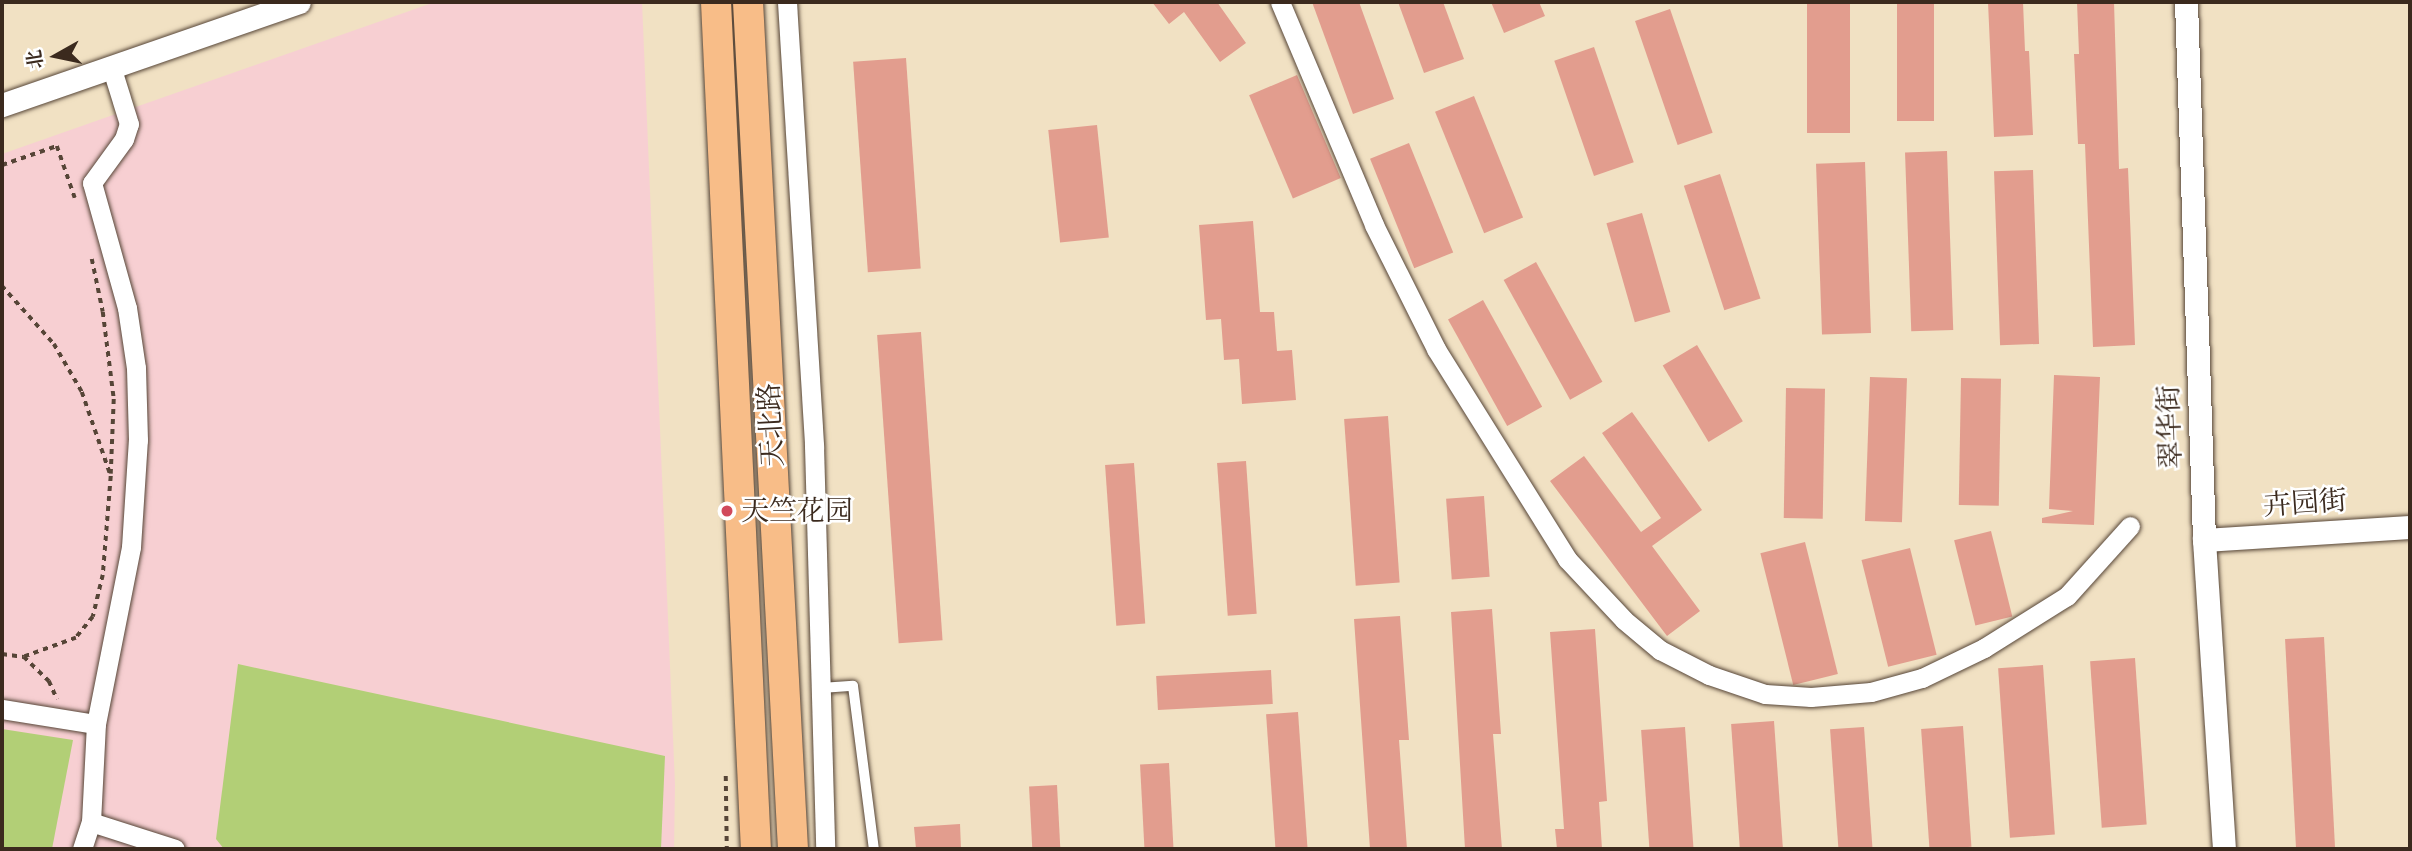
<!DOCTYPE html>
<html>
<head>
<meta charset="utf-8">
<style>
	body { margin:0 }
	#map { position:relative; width:2412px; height:851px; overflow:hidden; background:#f1e1c3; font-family:"IM FELL Great Primer","Noto Serif SC",serif }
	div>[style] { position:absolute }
	.built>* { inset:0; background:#f7cfd2 }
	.green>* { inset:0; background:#b2cf76 }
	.building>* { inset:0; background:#e29d8e; transform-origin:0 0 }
	.path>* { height:3.5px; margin-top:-1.75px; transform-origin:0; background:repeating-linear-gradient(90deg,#564537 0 5px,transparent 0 10px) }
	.roads { filter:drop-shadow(0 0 2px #564537) drop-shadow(0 0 2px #564537) }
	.service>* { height:10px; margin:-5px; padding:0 5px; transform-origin:5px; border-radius:5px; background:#fff }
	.minor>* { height:19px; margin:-9.5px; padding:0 9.5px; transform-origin:9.5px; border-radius:9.5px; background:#fff }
	.tertiary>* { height:23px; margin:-11.5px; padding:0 11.5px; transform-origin:11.5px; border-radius:11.5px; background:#fff }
	.primary>* { height:30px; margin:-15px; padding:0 15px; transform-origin:15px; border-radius:15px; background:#f8bd88 }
	.dots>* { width:19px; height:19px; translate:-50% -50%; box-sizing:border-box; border:4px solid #fff; border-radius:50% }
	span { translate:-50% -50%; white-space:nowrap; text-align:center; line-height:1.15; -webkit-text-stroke:5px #fff; paint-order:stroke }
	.street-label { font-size:28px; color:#3b2a1e }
	.poi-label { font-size:28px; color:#3b2a1e }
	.left { translate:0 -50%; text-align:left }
	.frame { position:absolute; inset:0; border:4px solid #3b2a1e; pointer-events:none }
	.north { position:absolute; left:21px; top:21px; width:70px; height:70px; -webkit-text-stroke:5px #fff; paint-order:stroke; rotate:261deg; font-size:19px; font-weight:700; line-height:28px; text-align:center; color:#3b2a1e }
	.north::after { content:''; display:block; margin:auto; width:24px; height:32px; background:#3b2a1e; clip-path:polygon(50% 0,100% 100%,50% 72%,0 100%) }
</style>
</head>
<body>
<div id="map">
	<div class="built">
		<i style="clip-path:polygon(435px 2px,642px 2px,675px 785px,674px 849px,2px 849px,2px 154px)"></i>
	</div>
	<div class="green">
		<i style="clip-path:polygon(238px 664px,665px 756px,661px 849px,224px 849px,216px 839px)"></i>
		<i style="clip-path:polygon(2px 729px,73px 740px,52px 849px,2px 849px)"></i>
	</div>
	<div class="building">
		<i style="clip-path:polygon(1152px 2px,1217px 2px,1246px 43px,1220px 62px,1184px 12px,1169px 24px)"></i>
		<i style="clip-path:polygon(1312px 2px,1359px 2px,1394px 99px,1353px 114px)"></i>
		<i style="clip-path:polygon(1398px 2px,1443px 2px,1464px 59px,1424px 73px)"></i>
		<i style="clip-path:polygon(1491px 2px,1539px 2px,1545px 16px,1504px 33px)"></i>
		<i style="left:1807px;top:2px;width:43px;height:131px"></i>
		<i style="left:1897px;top:2px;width:37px;height:119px"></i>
		<i style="clip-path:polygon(1988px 2px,2023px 2px,2025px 51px,2029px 51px,2033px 135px,1994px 137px)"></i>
		<i style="clip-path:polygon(2077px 2px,2114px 2px,2119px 169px,2128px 168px,2135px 345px,2093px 347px,2085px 144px,2078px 144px,2074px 54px,2079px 54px)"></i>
		<i style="left:1670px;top:9px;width:131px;height:37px;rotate:71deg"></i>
		<i style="left:1594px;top:47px;width:122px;height:42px;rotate:71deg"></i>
		<i style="left:906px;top:58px;width:211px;height:53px;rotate:86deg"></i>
		<i style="left:1297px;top:75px;width:112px;height:52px;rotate:67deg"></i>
		<i style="left:1474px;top:96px;width:131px;height:42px;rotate:68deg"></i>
		<i style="left:1097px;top:125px;width:113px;height:49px;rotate:84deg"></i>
		<i style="left:1409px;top:143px;width:118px;height:42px;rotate:68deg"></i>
		<i style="left:1947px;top:151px;width:179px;height:42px;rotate:88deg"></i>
		<i style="left:1865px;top:162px;width:171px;height:49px;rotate:88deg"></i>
		<i style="left:2033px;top:170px;width:174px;height:39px;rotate:88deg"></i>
		<i style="left:1720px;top:174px;width:131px;height:38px;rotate:72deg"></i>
		<i style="left:1642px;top:213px;width:103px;height:37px;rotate:74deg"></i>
		<i style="clip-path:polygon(1253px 221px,1260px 312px,1274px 312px,1277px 351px,1292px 350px,1296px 400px,1242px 404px,1239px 359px,1224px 360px,1221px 319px,1206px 320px,1199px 225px)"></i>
		<i style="left:1536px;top:262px;width:137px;height:37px;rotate:61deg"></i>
		<i style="left:1483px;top:300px;width:122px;height:40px;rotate:61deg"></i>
		<i style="left:921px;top:332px;width:309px;height:44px;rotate:86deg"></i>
		<i style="left:1697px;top:345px;width:89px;height:40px;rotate:59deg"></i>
		<i style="clip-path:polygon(2054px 375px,2100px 377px,2094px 525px,2042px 523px,2042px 518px,2073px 511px,2049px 509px)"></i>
		<i style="left:1870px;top:377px;width:37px;height:144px;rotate:2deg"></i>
		<i style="left:1961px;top:378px;width:40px;height:127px;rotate:1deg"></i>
		<i style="left:1786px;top:388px;width:39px;height:130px;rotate:1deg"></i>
		<i style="clip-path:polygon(1632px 412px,1702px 510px,1652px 546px,1700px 611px,1667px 636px,1550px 481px,1584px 456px,1641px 532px,1661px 518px,1602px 433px)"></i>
		<i style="left:1388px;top:416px;width:167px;height:44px;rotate:86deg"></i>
		<i style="left:1246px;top:461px;width:153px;height:29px;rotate:86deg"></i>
		<i style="left:1134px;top:463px;width:161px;height:29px;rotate:86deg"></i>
		<i style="left:1484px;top:496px;width:81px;height:38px;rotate:86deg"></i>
		<i style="left:1991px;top:531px;width:88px;height:38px;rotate:76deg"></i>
		<i style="left:1805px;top:542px;width:136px;height:46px;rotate:76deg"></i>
		<i style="left:1910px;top:548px;width:110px;height:50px;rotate:76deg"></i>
		<i style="clip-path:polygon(1492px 609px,1501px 734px,1493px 734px,1502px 849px,1465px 849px,1451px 612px)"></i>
		<i style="clip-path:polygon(1400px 616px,1409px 740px,1399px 740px,1407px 849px,1370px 849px,1354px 619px)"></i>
		<i style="clip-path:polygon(1595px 629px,1607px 801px,1599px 802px,1602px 849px,1557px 849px,1555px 829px,1564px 829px,1550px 632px)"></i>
		<i style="left:2324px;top:637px;width:212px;height:39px;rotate:87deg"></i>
		<i style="left:2135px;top:658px;width:167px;height:45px;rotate:86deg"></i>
		<i style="left:2043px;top:665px;width:170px;height:45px;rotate:86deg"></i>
		<i style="left:1271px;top:670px;width:34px;height:115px;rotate:87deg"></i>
		<i style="left:1298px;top:712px;width:137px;height:32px;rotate:86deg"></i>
		<i style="left:1774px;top:721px;width:128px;height:43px;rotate:86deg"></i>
		<i style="left:1963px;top:726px;width:121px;height:42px;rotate:86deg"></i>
		<i style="left:1685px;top:727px;width:122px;height:44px;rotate:86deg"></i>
		<i style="left:1864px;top:727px;width:122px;height:34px;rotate:86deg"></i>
		<i style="left:1169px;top:763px;width:86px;height:29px;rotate:87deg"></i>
		<i style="left:1057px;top:785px;width:64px;height:28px;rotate:87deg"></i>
		<i style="clip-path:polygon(960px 824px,961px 849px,916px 849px,914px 827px)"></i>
	</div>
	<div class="path">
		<i style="left:2px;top:165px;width:58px;rotate:-19.1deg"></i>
		<i style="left:57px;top:146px;width:55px;rotate:70.9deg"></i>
		<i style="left:92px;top:259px;width:54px;rotate:78.3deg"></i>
		<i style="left:103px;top:312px;width:88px;rotate:82.8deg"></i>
		<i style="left:114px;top:399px;width:75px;rotate:92.3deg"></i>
		<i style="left:2px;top:286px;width:78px;rotate:48.1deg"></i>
		<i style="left:54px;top:344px;width:56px;rotate:59.7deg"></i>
		<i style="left:82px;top:392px;width:89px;rotate:71deg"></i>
		<i style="left:111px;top:476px;width:99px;rotate:94.6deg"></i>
		<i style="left:103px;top:575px;width:43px;rotate:103.4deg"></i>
		<i style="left:93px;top:617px;width:27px;rotate:129deg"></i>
		<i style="left:76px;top:638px;width:55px;rotate:159.9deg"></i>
		<i style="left:2px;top:654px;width:22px;rotate:8deg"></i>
		<i style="left:24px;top:657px;width:35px;rotate:44deg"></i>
		<i style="left:49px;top:681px;width:20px;rotate:66deg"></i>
		<i style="left:726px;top:776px;width:73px;rotate:89.2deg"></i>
	</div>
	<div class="roads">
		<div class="service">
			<i style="left:821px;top:688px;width:32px;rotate:-4deg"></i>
			<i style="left:853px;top:686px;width:164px;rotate:82.7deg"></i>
		</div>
		<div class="minor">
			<i style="left:787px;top:2px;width:445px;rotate:86.5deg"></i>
			<i style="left:814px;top:446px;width:403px;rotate:88.4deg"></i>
			<i style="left:1280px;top:2px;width:242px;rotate:67.1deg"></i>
			<i style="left:1374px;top:225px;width:139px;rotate:63.4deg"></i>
			<i style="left:1436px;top:349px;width:248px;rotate:58deg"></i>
			<i style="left:1567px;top:559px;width:83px;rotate:46.9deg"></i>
			<i style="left:1624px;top:620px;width:47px;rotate:39.8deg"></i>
			<i style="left:1660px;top:650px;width:55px;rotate:27deg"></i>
			<i style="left:1709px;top:675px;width:59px;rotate:18.7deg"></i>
			<i style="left:1765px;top:694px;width:46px;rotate:3.7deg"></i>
			<i style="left:1811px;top:697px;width:60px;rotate:-4.8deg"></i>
			<i style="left:1871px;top:692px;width:53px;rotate:-15.4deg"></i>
			<i style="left:1922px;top:678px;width:69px;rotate:-25.8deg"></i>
			<i style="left:1984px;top:648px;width:98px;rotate:-32.1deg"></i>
			<i style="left:2067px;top:596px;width:94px;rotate:-48deg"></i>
			<i style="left:2px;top:709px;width:95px;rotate:9.1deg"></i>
			<i style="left:91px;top:822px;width:88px;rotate:17.8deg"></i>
			<i style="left:82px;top:849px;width:28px;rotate:-72deg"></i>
			<i style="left:91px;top:822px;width:98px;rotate:-87.1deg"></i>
			<i style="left:96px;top:724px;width:180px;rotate:-78.8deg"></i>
			<i style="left:131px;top:547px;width:107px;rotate:-86.3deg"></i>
			<i style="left:138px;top:440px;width:72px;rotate:-91.6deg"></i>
			<i style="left:136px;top:368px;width:61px;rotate:-98.5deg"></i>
			<i style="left:127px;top:308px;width:130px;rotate:-105.6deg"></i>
			<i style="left:92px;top:183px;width:54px;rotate:-54deg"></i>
			<i style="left:124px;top:139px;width:16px;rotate:-72deg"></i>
			<i style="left:129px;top:124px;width:61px;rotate:-107.2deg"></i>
		</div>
		<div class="tertiary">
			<i style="left:2186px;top:2px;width:538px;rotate:88.08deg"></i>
			<i style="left:2204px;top:540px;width:310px;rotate:86.3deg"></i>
			<i style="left:2px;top:105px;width:314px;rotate:-19.1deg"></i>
			<i style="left:2204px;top:540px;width:206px;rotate:-3.6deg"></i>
		</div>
		<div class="primary">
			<i style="left:716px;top:2px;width:848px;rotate:87.3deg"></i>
			<i style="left:748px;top:2px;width:848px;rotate:86.96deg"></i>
		</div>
	</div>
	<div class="dots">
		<i style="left:727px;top:511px;background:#d1495b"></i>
	</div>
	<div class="street-label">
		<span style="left:771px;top:425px;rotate:-93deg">天北路</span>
		<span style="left:2170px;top:427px;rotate:-92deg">翠华街</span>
		<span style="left:2305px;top:503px;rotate:-4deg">卉园街</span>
	</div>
	<div class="poi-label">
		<span class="left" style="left:741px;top:511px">天竺花园</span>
	</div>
	<div class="frame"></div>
	<div class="north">北</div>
</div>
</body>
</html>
